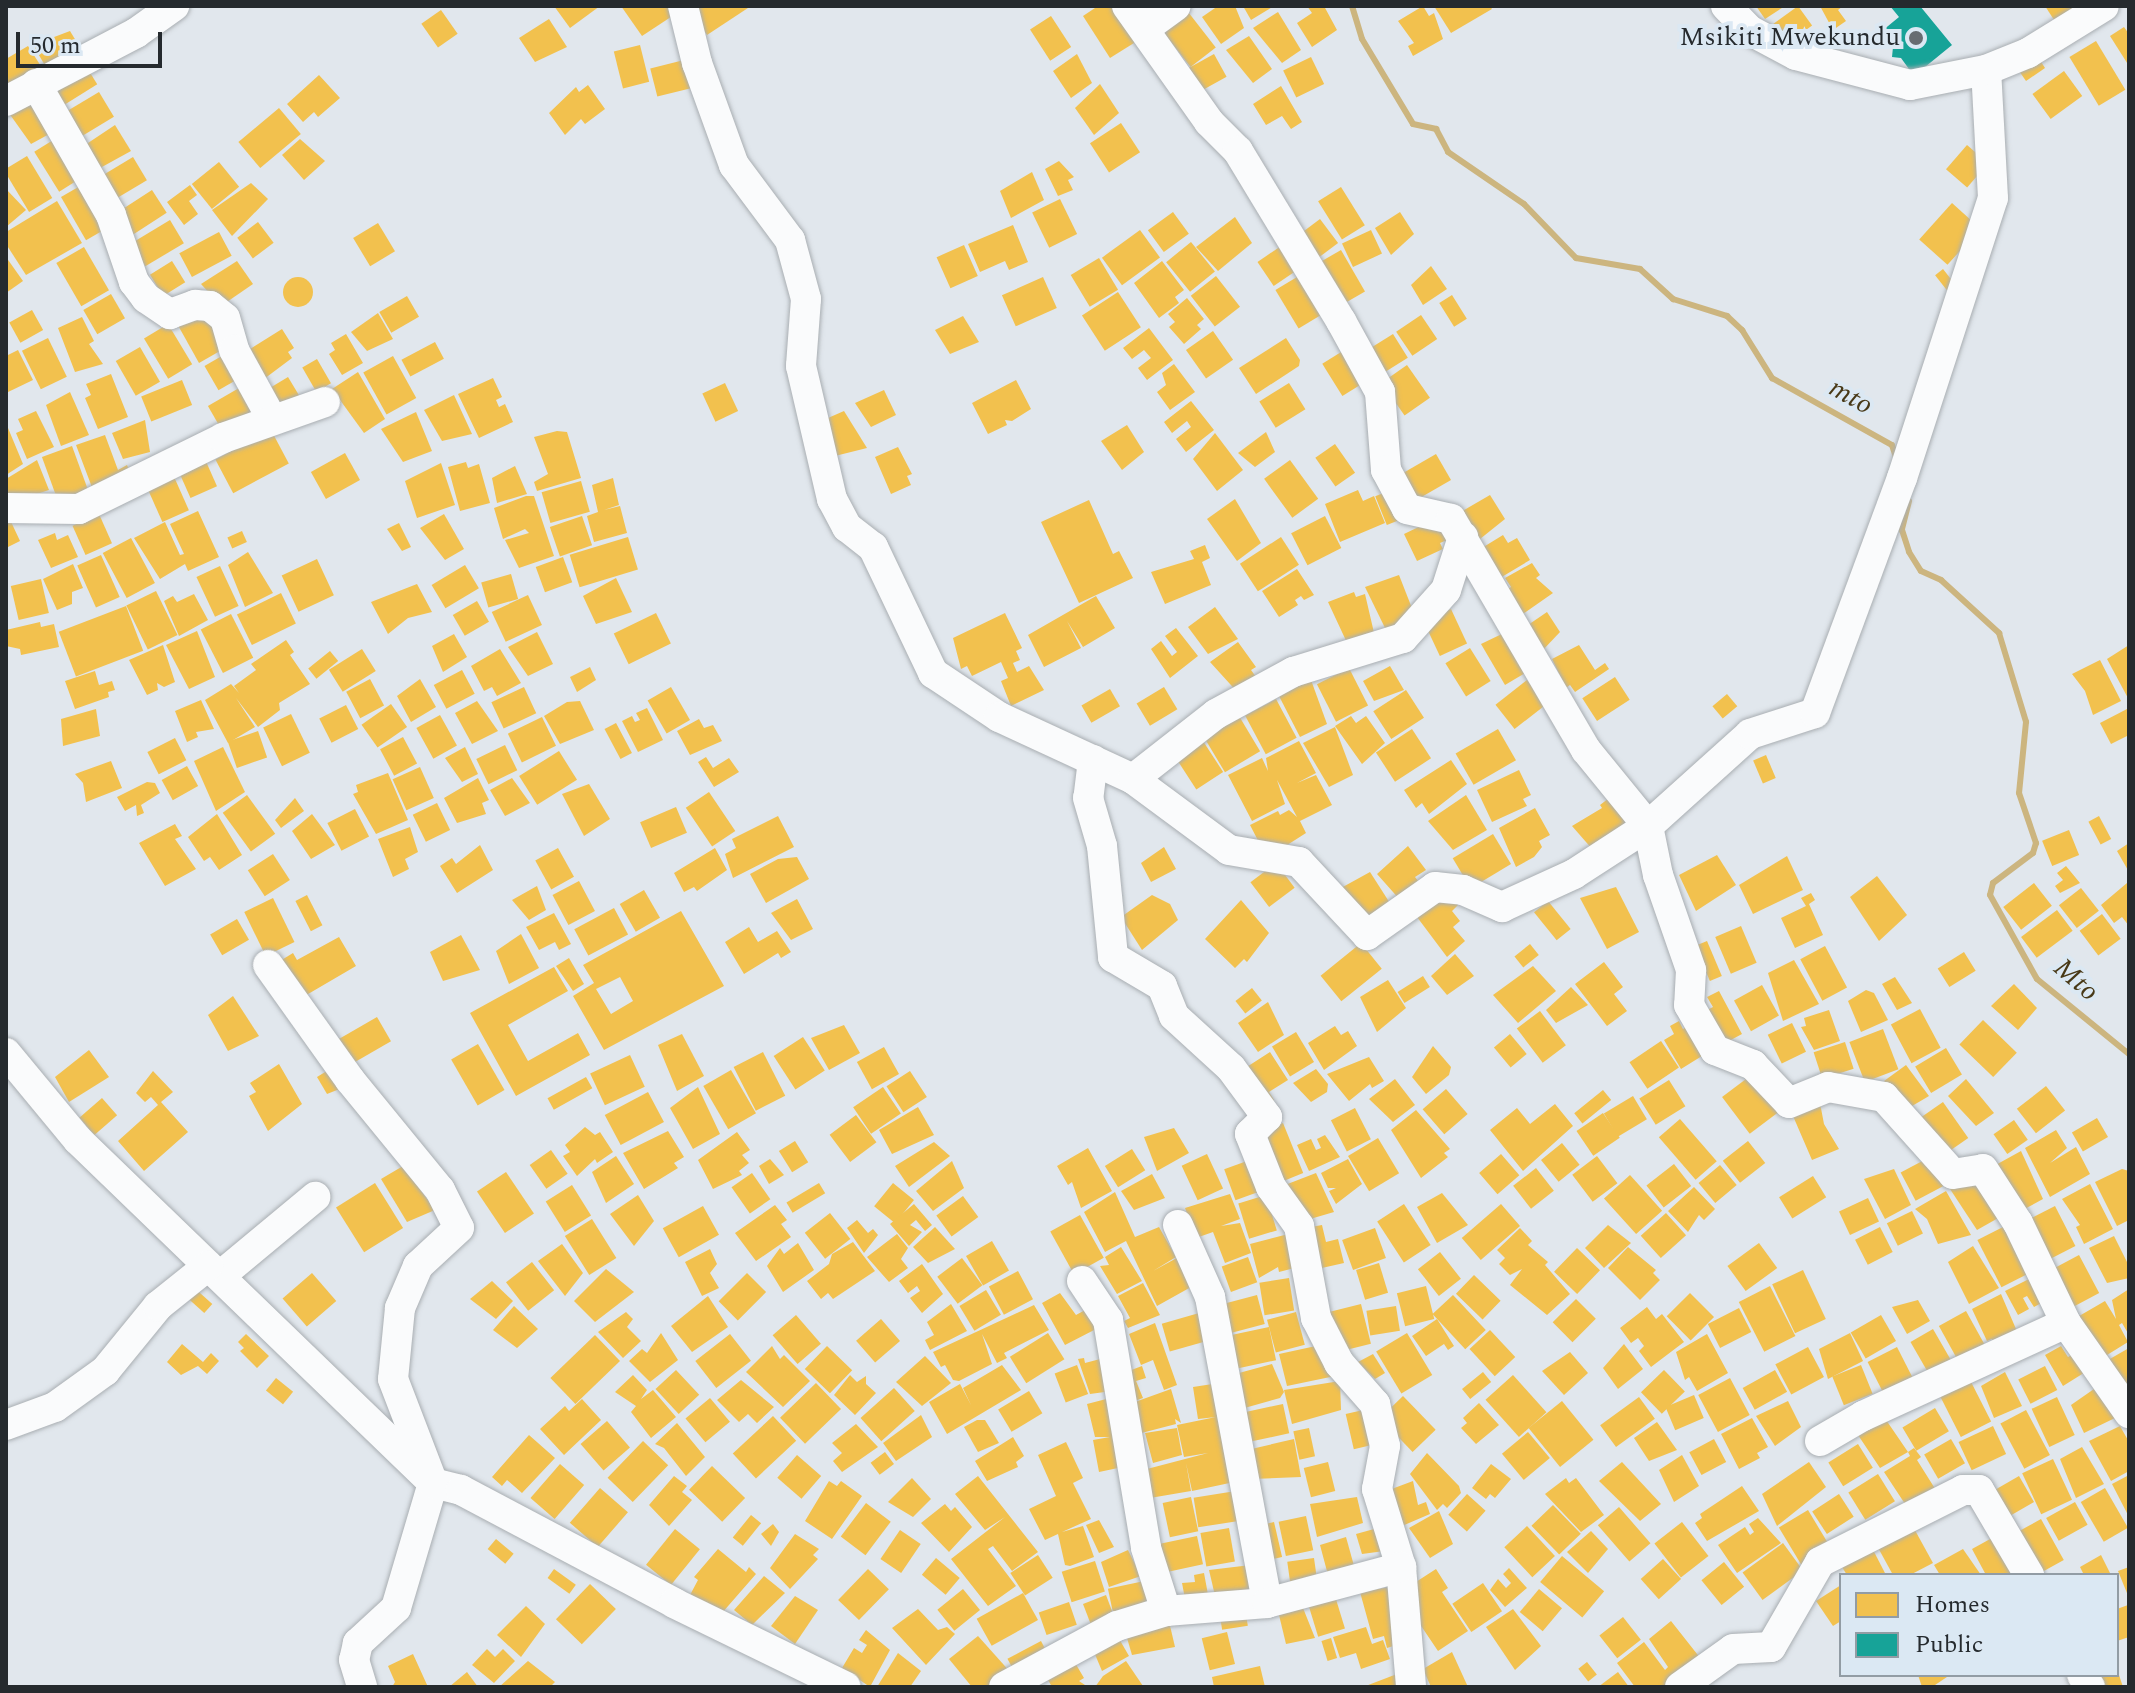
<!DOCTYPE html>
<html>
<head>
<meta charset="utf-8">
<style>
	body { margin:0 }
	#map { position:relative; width:2135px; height:1693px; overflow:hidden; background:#e1e7ed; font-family:Spectral,serif }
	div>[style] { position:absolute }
	.homes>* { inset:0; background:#f2c14e; transform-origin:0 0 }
	.round { border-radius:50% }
	.public>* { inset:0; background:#17a398 }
	.stream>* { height:6px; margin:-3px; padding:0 3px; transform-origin:3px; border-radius:3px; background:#ccb57f }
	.roads { filter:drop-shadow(0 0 2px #a9aeb2) drop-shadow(0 0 2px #a9aeb2) }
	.minor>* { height:30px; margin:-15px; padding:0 15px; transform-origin:15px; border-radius:15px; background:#fafbfc }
	.dots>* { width:22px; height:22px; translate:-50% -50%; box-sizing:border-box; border:4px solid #dbe8f3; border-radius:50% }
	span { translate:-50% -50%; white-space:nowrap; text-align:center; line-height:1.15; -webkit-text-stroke:8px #dbe8f3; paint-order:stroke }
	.poi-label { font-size:26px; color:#252a2e }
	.right { translate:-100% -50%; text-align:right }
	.water-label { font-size:28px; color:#483917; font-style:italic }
	.frame { position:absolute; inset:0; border:8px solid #252a2e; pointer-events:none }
	.legend { position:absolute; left:1839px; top:1573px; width:280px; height:104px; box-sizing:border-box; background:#dbe8f3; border:2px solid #929ca4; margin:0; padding:10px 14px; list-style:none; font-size:24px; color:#252a2e }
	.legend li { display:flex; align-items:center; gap:16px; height:40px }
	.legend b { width:40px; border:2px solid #929ca4 }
	.scale { position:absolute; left:16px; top:32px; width:146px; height:36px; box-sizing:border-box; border:4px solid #252a2e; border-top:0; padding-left:10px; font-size:24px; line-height:28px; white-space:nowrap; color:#252a2e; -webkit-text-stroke:6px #dbe8f3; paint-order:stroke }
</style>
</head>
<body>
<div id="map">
	<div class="homes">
		<i style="clip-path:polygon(554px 6px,600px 6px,570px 28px)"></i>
		<i style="clip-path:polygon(621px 6px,676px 6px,680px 11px,642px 36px)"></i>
		<i style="clip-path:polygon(688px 6px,751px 6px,707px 35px)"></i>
		<i style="clip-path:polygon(1098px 6px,1116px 6px,1135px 35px,1134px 43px,1110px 58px,1083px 16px)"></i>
		<i style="clip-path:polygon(1218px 6px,1235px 6px,1244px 28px,1221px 44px,1202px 17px)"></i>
		<i style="clip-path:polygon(1243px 6px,1274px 6px,1251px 20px)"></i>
		<i style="clip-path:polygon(1307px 6px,1324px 6px,1337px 30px,1312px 47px,1297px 23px,1312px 13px)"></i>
		<i style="clip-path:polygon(1423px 6px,1429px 16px,1434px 13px,1443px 39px,1413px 56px,1408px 46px,1414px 43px,1398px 21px)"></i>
		<i style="clip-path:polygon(1434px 6px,1490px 6px,1492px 9px,1451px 33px)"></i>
		<i style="clip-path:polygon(1756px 6px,1785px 6px,1765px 19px)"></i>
		<i style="left:1798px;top:6px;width:24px;height:32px;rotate:54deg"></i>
		<i style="clip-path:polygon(1820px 6px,1843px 6px,1838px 10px,1846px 21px,1833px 30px)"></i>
		<i style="clip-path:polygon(2045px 6px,2082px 6px,2058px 26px)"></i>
		<i style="left:1185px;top:8px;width:50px;height:32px;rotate:52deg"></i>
		<i style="left:441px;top:10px;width:29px;height:24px;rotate:55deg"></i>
		<i style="clip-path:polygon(1278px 12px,1301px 50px,1282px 63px,1253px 28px)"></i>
		<i style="left:1051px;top:16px;width:37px;height:25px;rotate:57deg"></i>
		<i style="clip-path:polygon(549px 19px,567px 47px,535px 62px,519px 38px)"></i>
		<i style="clip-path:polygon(2124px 27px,2129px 34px,2129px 66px,2110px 36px)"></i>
		<i style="clip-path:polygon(70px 31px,84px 54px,50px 74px,33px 45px)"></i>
		<i style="clip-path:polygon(1249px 36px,1272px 69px,1253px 83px,1226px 50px)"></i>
		<i style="left:2096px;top:41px;width:57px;height:31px;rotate:59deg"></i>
		<i style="left:640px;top:45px;width:38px;height:27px;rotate:76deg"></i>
		<i style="clip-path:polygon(28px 46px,46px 74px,6px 98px,6px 59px)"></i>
		<i style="clip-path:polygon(1077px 54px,1092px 83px,1071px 98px,1053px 71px)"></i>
		<i style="left:1214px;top:54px;width:26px;height:32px;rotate:61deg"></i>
		<i style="left:1311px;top:57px;width:30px;height:31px;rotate:64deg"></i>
		<i style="clip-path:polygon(2038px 57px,2045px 68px,2026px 81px,2017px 68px)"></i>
		<i style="left:692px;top:58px;width:29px;height:43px;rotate:76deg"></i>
		<i style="left:84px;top:63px;width:25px;height:50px;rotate:58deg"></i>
		<i style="left:2064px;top:71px;width:31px;height:39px;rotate:54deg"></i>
		<i style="clip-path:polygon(319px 75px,340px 98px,318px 117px,314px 112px,303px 122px,287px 104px)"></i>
		<i style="clip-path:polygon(1100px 84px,1119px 113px,1094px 135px,1075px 108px)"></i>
		<i style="clip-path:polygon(588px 85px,605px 109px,585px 124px,581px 119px,565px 135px,549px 113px,576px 87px,579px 92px)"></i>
		<i style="clip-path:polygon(1281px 86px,1302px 122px,1291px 129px,1282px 116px,1266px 125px,1253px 104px)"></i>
		<i style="left:99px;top:92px;width:29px;height:40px;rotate:59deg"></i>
		<i style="clip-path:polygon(30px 93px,53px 132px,31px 144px,6px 109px)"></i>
		<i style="left:279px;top:108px;width:34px;height:53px;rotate:50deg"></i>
		<i style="left:1121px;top:123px;width:35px;height:37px;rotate:57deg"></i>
		<i style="clip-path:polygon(115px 125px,131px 151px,91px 173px,76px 151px)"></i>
		<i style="left:58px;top:137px;width:47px;height:28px;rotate:58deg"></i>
		<i style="clip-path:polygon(300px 139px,325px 161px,304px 180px,282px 155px)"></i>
		<i style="left:1967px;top:145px;width:28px;height:32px;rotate:41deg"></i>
		<i style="left:27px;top:156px;width:49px;height:27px;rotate:59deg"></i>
		<i style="left:133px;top:157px;width:27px;height:46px;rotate:59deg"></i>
		<i style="clip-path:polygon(1059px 161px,1074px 177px,1068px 180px,1073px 190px,1058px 196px,1045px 169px)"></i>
		<i style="left:219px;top:162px;width:32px;height:35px;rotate:51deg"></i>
		<i style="clip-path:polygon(1032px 172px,1044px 200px,1011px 218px,1000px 191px)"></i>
		<i style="left:87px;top:182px;width:50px;height:30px;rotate:60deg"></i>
		<i style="clip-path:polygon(251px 183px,268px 199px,232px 236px,212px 210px)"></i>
		<i style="clip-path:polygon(190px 185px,197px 195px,189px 201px,198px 214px,184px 225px,167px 202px)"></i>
		<i style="left:1341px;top:187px;width:45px;height:27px;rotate:58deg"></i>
		<i style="clip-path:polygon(6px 189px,26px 210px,6px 227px)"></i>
		<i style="left:152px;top:190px;width:27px;height:45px;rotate:57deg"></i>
		<i style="left:1060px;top:199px;width:39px;height:31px;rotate:64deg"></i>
		<i style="clip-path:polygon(57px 201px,82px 243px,26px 275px,6px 244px,6px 232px)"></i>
		<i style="left:1952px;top:203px;width:38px;height:49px;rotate:42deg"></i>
		<i style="left:1173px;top:212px;width:27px;height:31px;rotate:54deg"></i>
		<i style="clip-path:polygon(1400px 212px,1414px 234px,1391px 255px,1375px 228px)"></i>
		<i style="clip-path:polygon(1235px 217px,1252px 243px,1218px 271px,1196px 247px)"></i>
		<i style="left:1320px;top:219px;width:30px;height:30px;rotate:53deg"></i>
		<i style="left:170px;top:220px;width:27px;height:45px;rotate:59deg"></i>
		<i style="left:258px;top:222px;width:26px;height:26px;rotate:53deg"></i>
		<i style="left:378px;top:223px;width:33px;height:29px;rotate:59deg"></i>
		<i style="clip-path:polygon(1013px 225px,1028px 262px,1009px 270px,1005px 261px,980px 272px,968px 244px)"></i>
		<i style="left:1140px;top:230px;width:34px;height:47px;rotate:54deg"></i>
		<i style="left:1371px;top:230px;width:26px;height:32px;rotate:65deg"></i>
		<i style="left:219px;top:232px;width:27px;height:45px;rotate:62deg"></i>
		<i style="left:1191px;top:242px;width:38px;height:32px;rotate:51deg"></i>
		<i style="left:1284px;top:244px;width:29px;height:32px;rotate:56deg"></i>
		<i style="left:964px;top:245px;width:34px;height:30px;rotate:66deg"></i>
		<i style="left:84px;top:247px;width:50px;height:32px;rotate:60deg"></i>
		<i style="left:1341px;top:250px;width:48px;height:31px;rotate:60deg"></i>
		<i style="clip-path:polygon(6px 257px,23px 281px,6px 293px)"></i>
		<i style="left:1099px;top:258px;width:37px;height:33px;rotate:59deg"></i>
		<i style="left:172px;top:261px;width:25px;height:26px;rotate:58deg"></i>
		<i style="clip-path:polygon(237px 261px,253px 284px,221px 306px,201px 284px)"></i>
		<i style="clip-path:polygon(1162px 261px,1184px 290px,1175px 297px,1179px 303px,1159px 318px,1134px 283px)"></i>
		<i style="clip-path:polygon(1431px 266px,1447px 289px,1423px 305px,1411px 285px)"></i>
		<i style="left:1943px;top:269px;width:28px;height:10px;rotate:52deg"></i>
		<i style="left:1302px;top:274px;width:45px;height:31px;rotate:59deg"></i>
		<i style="left:1216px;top:276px;width:39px;height:32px;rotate:52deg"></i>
		<i class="round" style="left:283px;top:277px;width:30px;height:30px"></i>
		<i style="left:1043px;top:277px;width:34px;height:45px;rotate:66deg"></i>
		<i style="left:1118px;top:292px;width:42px;height:43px;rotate:57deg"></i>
		<i style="left:111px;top:294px;width:28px;height:32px;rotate:60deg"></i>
		<i style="left:1452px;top:295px;width:28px;height:15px;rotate:58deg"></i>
		<i style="left:407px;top:296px;width:24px;height:32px;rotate:60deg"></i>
		<i style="clip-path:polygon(1187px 298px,1204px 319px,1197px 325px,1201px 329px,1184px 344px,1169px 327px,1175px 322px,1168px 314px)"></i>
		<i style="clip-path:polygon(202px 309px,227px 347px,199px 363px,175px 320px)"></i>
		<i style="left:32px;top:310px;width:23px;height:26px;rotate:61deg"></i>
		<i style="clip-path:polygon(378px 313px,393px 339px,367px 351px,351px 332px)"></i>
		<i style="left:1421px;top:315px;width:29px;height:30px;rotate:56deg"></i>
		<i style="clip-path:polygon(963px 316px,979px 342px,950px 354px,935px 330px)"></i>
		<i style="clip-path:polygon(82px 317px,94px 341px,89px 344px,103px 364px,75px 372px,58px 328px)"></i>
		<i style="left:168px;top:324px;width:47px;height:28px;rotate:59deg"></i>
		<i style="clip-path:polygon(1149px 328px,1173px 360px,1147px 380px,1138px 368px,1151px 358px,1144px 350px,1132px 359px,1123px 348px)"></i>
		<i style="clip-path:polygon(282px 329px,294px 348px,288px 352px,292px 358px,260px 382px,242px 354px)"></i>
		<i style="left:1213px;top:331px;width:35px;height:33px;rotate:55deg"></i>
		<i style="clip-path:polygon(346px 334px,363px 363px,342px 375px,329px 354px,335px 350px,331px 343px)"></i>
		<i style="left:1393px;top:334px;width:28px;height:33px;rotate:58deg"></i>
		<i style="left:48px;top:338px;width:43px;height:29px;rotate:64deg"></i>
		<i style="clip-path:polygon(1286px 338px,1300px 360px,1299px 366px,1256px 394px,1239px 368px)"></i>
		<i style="left:435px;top:342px;width:19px;height:38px;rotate:62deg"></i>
		<i style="left:140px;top:347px;width:40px;height:28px;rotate:60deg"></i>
		<i style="left:1346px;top:349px;width:38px;height:28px;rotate:58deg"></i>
		<i style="clip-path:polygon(18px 350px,33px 380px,6px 393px,6px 356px)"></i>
		<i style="left:227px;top:353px;width:28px;height:26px;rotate:60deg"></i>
		<i style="left:393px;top:356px;width:48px;height:34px;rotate:61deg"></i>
		<i style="left:317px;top:359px;width:28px;height:17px;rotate:60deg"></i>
		<i style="clip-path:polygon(1174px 364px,1195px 392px,1170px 410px,1157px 392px,1166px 385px,1162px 373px)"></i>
		<i style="left:1407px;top:365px;width:40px;height:31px;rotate:55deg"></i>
		<i style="clip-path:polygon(358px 372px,385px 419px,364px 433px,332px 389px)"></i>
		<i style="clip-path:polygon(111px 374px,128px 417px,98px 429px,85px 398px,91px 395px,86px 384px)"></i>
		<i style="left:288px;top:377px;width:26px;height:26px;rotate:59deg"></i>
		<i style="clip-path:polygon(493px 378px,502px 397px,496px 400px,499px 407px,505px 404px,513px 422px,479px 438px,458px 394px)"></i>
		<i style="left:182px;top:380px;width:27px;height:44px;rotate:68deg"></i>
		<i style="clip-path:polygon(1016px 380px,1031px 409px,1012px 421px,1005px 420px,1007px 425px,988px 434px,972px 403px)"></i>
		<i style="left:725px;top:383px;width:31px;height:25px;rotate:65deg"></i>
		<i style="left:1289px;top:383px;width:31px;height:35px;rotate:58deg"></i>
		<i style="left:246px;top:384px;width:32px;height:44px;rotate:60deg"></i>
		<i style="clip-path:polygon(884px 390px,896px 415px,871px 427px,855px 403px)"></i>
		<i style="clip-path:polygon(70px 392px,89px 435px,61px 446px,46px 405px)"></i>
		<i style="clip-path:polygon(454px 395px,472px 434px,442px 441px,424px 410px)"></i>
		<i style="clip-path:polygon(1191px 401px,1214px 430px,1186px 452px,1176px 439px,1191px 427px,1187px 421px,1172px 433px,1164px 422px)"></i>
		<i style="clip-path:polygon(36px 411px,54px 447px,27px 459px,16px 433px,23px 430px,18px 419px)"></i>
		<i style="clip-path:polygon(844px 411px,867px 448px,835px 456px,828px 418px)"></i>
		<i style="clip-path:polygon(416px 412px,432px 451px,403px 462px,381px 429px)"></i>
		<i style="clip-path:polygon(145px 420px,150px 452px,123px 459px,112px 433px)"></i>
		<i style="clip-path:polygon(1127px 425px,1144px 452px,1122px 470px,1101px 441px)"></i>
		<i style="clip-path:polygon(8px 428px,23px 464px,6px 475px,6px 429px)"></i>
		<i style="left:271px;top:430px;width:38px;height:63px;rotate:62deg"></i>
		<i style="clip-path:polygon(557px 431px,567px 432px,581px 478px,537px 491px,534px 482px,548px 474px,534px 437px)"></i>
		<i style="clip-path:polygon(1266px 432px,1275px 452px,1255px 467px,1238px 453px)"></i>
		<i style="clip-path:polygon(1215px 433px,1243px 470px,1217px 491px,1193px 459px)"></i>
		<i style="clip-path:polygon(105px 435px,118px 470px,127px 465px,130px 472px,93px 490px,76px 445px)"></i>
		<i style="left:1335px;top:444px;width:35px;height:24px;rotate:55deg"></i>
		<i style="left:72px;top:446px;width:49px;height:32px;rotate:70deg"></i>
		<i style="clip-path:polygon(898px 447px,912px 474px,907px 476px,911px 485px,891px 494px,875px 457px)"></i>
		<i style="left:345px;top:453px;width:31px;height:39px;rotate:61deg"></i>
		<i style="left:1436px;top:454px;width:30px;height:48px;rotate:60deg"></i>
		<i style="left:204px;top:457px;width:32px;height:29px;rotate:66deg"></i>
		<i style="clip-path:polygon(37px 460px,49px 490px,6px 504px,6px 479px)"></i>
		<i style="left:1290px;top:460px;width:48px;height:32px;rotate:54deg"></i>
		<i style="clip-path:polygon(466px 462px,468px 468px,479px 464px,490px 503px,460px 511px,448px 467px)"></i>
		<i style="clip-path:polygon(441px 463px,455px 505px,417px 518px,405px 481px)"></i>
		<i style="clip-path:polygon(515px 466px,527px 494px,497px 503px,492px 478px)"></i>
		<i style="left:171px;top:470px;width:44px;height:29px;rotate:66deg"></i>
		<i style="clip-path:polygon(613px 478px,619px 505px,604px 510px,620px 506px,627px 533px,594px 542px,587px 516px,598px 512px,592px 485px)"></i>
		<i style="left:581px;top:481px;width:32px;height:41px;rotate:74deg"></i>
		<i style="clip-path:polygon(1358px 490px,1363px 501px,1374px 496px,1385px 523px,1340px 542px,1325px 504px)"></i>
		<i style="left:1391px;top:490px;width:31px;height:17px;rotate:68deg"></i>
		<i style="clip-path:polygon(1490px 495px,1505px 519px,1480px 539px,1459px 513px)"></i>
		<i style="clip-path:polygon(526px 496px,534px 496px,554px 556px,519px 568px,505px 540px,529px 533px,525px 529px,503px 539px,494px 508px)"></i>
		<i style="clip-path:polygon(1235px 499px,1261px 543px,1237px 561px,1207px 519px)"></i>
		<i style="clip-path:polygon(1089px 500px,1113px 554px,1119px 551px,1133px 578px,1079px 603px,1041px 522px)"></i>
		<i style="clip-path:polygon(6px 511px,20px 541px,6px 548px)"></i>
		<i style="clip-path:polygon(198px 511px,219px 557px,188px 571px,185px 564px,160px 579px,134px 538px,165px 522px,180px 555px,184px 554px,170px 524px)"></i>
		<i style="left:99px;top:514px;width:32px;height:29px;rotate:66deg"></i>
		<i style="clip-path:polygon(444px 514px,464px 549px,445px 560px,420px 528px)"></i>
		<i style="left:582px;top:516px;width:31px;height:34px;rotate:71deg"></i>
		<i style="left:1325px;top:516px;width:36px;height:38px;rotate:63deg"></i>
		<i style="clip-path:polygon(1431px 521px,1452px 538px,1440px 543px,1443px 549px,1417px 561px,1404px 534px)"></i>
		<i style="clip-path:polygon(399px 523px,411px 547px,402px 551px,387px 529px)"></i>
		<i style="left:242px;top:531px;width:12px;height:16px;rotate:66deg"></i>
		<i style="clip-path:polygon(55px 533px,57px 540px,68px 535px,78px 557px,51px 568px,38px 540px)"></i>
		<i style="clip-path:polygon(1503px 535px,1508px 543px,1517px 538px,1530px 560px,1495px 581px,1477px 551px)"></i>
		<i style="left:628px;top:537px;width:34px;height:61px;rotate:73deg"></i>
		<i style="left:1281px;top:537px;width:33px;height:49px;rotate:57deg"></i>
		<i style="left:131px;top:538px;width:51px;height:32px;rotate:62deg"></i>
		<i style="clip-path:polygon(1205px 545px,1210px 558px,1202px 562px,1211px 585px,1165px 604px,1151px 572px,1194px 559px,1190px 551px)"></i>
		<i style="clip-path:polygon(248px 552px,273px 593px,245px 607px,228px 565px)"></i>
		<i style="left:101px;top:555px;width:46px;height:26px;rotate:66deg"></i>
		<i style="left:563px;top:557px;width:27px;height:29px;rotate:70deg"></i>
		<i style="left:317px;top:559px;width:40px;height:39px;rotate:65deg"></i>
		<i style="clip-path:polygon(1532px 563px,1540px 575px,1536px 578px,1553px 593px,1520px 616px,1504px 592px,1511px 587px,1505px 578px)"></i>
		<i style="clip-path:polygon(73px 564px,83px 588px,72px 592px,72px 604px,57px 610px,43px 579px)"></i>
		<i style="left:465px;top:565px;width:27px;height:39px;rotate:59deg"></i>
		<i style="left:220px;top:566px;width:44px;height:26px;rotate:65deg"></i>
		<i style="clip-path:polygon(1297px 569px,1314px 595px,1304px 600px,1301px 596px,1295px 600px,1298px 605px,1279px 617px,1262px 591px)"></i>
		<i style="left:511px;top:574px;width:26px;height:31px;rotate:74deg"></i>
		<i style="clip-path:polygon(1399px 575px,1417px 621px,1387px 632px,1365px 587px)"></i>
		<i style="clip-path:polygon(616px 578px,632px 612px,596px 624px,583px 596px)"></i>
		<i style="left:41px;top:579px;width:35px;height:31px;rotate:77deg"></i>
		<i style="clip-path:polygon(417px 584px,432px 612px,408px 618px,388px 634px,371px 602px)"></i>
		<i style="left:156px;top:591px;width:49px;height:33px;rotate:64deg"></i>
		<i style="clip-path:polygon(1354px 592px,1356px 597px,1365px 594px,1375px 637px,1349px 647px,1328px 602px)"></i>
		<i style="left:281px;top:593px;width:34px;height:49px;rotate:64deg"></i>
		<i style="clip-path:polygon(194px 594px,208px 620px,179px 636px,164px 601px,173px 596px,177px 602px)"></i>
		<i style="left:528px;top:595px;width:33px;height:40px;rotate:65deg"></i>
		<i style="clip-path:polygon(1096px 596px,1115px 628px,1083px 647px,1067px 621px,1081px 648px,1044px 667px,1028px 635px)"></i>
		<i style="left:477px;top:601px;width:24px;height:28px;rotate:60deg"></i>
		<i style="left:126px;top:606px;width:48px;height:72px;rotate:69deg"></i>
		<i style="clip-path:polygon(1215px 607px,1238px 639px,1208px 654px,1188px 627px)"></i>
		<i style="left:1451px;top:609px;width:38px;height:30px;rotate:65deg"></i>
		<i style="clip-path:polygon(1547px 612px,1560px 632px,1542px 651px,1522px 629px)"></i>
		<i style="left:656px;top:613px;width:34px;height:47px;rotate:64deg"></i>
		<i style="clip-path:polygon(1005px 613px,1022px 648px,1016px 651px,1020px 660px,1013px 663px,1017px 672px,1029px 666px,1044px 690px,1011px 706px,1001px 681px,1008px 678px,1001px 662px,972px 676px,967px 666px,961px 669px,953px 638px)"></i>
		<i style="left:231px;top:614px;width:49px;height:34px;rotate:63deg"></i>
		<i style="clip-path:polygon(40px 622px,41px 627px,54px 624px,59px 647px,21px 655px,20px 649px,6px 646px,6px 630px)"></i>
		<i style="clip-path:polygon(1176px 628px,1198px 656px,1170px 678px,1151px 649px,1161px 641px,1172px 656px,1177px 652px,1165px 636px)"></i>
		<i style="clip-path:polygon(197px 631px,215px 677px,189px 689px,166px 645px)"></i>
		<i style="clip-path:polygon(537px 632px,553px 664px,528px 676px,508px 647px)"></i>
		<i style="clip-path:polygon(1506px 632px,1532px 669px,1505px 685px,1481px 644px)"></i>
		<i style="clip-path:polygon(454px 634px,467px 657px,443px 672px,432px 646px)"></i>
		<i style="clip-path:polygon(286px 640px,294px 652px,290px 655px,310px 684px,279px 703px,280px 710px,258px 727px,236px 698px,255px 727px,228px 743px,205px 700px,231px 684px,239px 693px,234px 686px,256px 670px,251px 664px)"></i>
		<i style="clip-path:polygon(1238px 642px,1256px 667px,1251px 670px,1259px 681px,1240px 695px,1210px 662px)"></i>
		<i style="clip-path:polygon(163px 645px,175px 682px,164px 687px,157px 683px,158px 690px,147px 695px,129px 660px)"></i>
		<i style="clip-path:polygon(1579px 645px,1595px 670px,1605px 663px,1609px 669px,1575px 692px,1570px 685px,1566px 688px,1552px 659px)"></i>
		<i style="clip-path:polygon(2129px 645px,2129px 700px,2107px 659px)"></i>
		<i style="left:1470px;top:648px;width:39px;height:29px;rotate:58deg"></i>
		<i style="left:362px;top:649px;width:26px;height:39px;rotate:58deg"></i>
		<i style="clip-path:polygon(500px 649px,521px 683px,497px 696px,492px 687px,484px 691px,471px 666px)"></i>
		<i style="left:330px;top:651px;width:13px;height:28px;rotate:51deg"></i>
		<i style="clip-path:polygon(2100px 660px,2121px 701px,2093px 715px,2085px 691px,2072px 674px)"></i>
		<i style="clip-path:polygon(1390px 666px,1404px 690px,1374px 701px,1363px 681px)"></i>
		<i style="clip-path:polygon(590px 667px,596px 680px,577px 692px,570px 677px)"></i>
		<i style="left:1349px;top:668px;width:42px;height:36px;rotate:63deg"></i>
		<i style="left:462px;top:670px;width:27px;height:32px;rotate:62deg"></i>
		<i style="clip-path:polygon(95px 671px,99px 685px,112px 681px,115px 690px,108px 692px,109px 697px,75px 709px,65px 681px)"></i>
		<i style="left:1615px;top:677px;width:27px;height:39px;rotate:57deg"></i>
		<i style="left:370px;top:679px;width:30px;height:27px;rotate:62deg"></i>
		<i style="clip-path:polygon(420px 679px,436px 707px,411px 722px,397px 696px)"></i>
		<i style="clip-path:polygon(1311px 680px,1327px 724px,1300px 737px,1279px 696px)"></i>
		<i style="left:1527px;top:680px;width:31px;height:40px;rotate:52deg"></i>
		<i style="left:524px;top:687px;width:29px;height:36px;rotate:65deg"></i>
		<i style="left:671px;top:687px;width:38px;height:27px;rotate:60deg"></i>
		<i style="left:1164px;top:687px;width:26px;height:32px;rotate:59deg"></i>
		<i style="left:1110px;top:689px;width:20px;height:33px;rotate:60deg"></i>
		<i style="left:1406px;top:690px;width:33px;height:39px;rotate:57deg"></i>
		<i style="left:1727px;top:694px;width:16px;height:19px;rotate:50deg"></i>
		<i style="left:1276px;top:699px;width:44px;height:35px;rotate:62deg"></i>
		<i style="clip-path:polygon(201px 700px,214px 729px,196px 732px,198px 737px,187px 742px,175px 711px)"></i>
		<i style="clip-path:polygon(477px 701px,498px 731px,472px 744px,455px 713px)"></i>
		<i style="clip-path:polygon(580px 701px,594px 730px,560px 744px,544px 716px,567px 702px)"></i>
		<i style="left:391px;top:704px;width:28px;height:36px;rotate:55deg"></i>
		<i style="left:346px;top:705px;width:27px;height:30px;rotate:63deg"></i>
		<i style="clip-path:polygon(647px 708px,663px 740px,638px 752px,622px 721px,632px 716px,635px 722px,640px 720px,636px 713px)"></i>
		<i style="clip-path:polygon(96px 709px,100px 736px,63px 746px,61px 719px)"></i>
		<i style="clip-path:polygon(2127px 709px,2129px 735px,2111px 744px,2100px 723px)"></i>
		<i style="left:291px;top:714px;width:43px;height:31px;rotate:64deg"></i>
		<i style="left:440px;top:715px;width:35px;height:27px;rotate:61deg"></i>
		<i style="left:1239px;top:716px;width:41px;height:41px;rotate:59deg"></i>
		<i style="clip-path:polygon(1351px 716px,1356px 723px,1366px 716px,1385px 743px,1362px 764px,1335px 726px)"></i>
		<i style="left:542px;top:717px;width:32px;height:38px;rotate:64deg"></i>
		<i style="clip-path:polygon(699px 719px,704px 728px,713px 725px,722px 741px,690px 755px,677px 731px)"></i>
		<i style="left:616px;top:723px;width:34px;height:13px;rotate:62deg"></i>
		<i style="clip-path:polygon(1335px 727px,1353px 775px,1329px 787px,1303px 743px)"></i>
		<i style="left:1412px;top:729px;width:35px;height:43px;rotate:57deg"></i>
		<i style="left:1498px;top:729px;width:36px;height:49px;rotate:60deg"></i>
		<i style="left:258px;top:731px;width:28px;height:32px;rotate:71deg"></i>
		<i style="left:403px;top:737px;width:30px;height:26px;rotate:62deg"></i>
		<i style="left:175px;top:738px;width:25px;height:31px;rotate:63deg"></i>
		<i style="left:1203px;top:741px;width:37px;height:32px;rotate:57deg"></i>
		<i style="clip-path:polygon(1299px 741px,1316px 773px,1297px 783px,1316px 775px,1332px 805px,1300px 821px,1306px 833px,1267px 858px,1250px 825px,1278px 811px,1280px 815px,1289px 810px,1297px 817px,1277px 780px,1285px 804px,1252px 821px,1228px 775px,1262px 758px,1268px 771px,1266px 758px)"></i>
		<i style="left:505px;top:745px;width:28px;height:32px;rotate:64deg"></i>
		<i style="clip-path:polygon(223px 747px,245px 792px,216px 811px,194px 761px)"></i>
		<i style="clip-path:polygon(465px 747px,478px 774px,462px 782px,445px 758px)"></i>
		<i style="left:559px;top:751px;width:34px;height:47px;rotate:58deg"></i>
		<i style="left:1766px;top:755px;width:25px;height:14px;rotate:67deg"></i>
		<i style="clip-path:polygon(706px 757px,713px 768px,729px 758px,739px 772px,714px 787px,698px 762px)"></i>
		<i style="clip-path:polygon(1451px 760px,1467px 784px,1429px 814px,1422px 803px,1416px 808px,1404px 790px)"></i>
		<i style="clip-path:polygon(111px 761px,122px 788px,86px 802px,83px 783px,75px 774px)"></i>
		<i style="left:187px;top:766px;width:23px;height:29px;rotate:61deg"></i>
		<i style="left:420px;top:767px;width:34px;height:30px;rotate:66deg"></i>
		<i style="clip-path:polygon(1519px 770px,1531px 795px,1523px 799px,1527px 806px,1492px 822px,1477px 790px)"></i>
		<i style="clip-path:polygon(388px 773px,408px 820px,376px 834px,353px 794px,358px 792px,356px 785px)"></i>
		<i style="clip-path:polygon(478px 778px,489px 800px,482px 803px,486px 814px,457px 823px,444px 798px)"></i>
		<i style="clip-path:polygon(512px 778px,530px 803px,505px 816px,490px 790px)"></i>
		<i style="clip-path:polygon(147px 782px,155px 783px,160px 793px,141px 805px,144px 813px,137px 816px,136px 805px,125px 811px,117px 797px)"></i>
		<i style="clip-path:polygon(589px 784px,610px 819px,584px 836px,562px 794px)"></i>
		<i style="left:709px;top:792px;width:47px;height:28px;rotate:56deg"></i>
		<i style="left:247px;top:795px;width:48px;height:30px;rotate:54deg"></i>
		<i style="clip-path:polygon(1466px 795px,1487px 830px,1453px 850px,1428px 821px)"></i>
		<i style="clip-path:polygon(1613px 795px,1632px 821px,1593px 850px,1572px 826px,1602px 808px,1600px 805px)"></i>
		<i style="clip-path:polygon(295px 798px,304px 811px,281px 828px,275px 820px)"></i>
		<i style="left:437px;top:803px;width:30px;height:27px;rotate:64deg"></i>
		<i style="left:676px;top:807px;width:28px;height:39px;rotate:67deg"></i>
		<i style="clip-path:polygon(1535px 808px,1550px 835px,1539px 841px,1542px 847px,1534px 857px,1516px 867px,1499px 828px)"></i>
		<i style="left:355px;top:809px;width:31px;height:31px;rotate:63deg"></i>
		<i style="clip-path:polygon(217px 814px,242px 855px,219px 870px,210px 857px,204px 861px,188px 837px)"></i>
		<i style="clip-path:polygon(312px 814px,335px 845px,311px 859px,292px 831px)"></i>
		<i style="clip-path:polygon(778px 816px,794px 847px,733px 878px,725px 854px,736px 848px,732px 839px)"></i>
		<i style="left:2099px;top:816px;width:26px;height:12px;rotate:62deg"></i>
		<i style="clip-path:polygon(175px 824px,182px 836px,175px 839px,196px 869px,165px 886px,139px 843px)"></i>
		<i style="clip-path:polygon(410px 827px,418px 852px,405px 859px,409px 869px,393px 877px,378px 839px)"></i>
		<i style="left:2069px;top:830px;width:27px;height:29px;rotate:68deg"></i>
		<i style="left:1493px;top:834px;width:35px;height:47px;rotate:59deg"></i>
		<i style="clip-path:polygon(2129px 843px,2129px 872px,2117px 851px)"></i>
		<i style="clip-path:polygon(480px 845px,493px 870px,457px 893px,440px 866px,452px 858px,456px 864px)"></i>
		<i style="clip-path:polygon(1408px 846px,1426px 870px,1415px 877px,1422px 886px,1401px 901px,1377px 874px)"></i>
		<i style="clip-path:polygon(1164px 847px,1176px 869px,1151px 882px,1141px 863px)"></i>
		<i style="left:558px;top:848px;width:33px;height:26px;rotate:61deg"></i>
		<i style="clip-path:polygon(715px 848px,727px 870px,697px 891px,694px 887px,684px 892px,674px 873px)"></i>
		<i style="left:273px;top:854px;width:31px;height:30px;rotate:57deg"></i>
		<i style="clip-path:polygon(1717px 855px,1736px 885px,1696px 911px,1679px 875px)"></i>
		<i style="clip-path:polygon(1787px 856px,1803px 890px,1753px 914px,1739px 885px)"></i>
		<i style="clip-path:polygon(797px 857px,809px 879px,766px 903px,750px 874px,778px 859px)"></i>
		<i style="left:1276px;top:863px;width:31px;height:32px;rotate:53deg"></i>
		<i style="clip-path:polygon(2066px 866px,2080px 883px,2060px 893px,2055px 886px,2063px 880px,2057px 873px)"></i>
		<i style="clip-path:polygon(1370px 872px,1395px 911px,1370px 927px,1341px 888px)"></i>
		<i style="clip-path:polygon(1877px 876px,1907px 915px,1879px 941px,1850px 897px)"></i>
		<i style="left:579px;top:881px;width:34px;height:30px;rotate:62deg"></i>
		<i style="left:2034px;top:883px;width:29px;height:39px;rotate:52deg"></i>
		<i style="clip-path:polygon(2127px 883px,2129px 885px,2129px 926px,2122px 917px,2114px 923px,2101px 905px)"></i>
		<i style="clip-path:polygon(537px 886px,546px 910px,529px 920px,512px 900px)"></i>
		<i style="clip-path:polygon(1616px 887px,1639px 932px,1607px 949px,1580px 898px)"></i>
		<i style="left:2081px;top:888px;width:29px;height:28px;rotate:52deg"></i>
		<i style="left:644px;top:890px;width:32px;height:28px;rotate:60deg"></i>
		<i style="clip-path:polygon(1446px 892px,1458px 905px,1452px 911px,1460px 921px,1453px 927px,1465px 941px,1447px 957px,1417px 917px)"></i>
		<i style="clip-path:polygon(1811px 893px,1815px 900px,1809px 904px,1823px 935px,1795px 948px,1781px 918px,1806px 906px,1801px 898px)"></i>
		<i style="left:307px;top:895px;width:34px;height:13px;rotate:63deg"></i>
		<i style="clip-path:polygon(1152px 895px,1170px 904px,1178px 920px,1142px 950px,1121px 917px)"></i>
		<i style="left:273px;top:898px;width:49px;height:32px;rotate:64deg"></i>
		<i style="clip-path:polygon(797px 899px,813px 929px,791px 940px,771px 913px)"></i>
		<i style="clip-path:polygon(1241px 900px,1269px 933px,1247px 962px,1244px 959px,1235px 968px,1205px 939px)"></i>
		<i style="left:1548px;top:901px;width:36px;height:18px;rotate:51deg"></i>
		<i style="left:614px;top:908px;width:30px;height:45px;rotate:62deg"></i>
		<i style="left:2057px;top:910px;width:26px;height:45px;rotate:53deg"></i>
		<i style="clip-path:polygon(evenodd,681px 911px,724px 986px,604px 1050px,573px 996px,594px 983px,583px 965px,681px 911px,620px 977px,633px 1001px,611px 1014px,596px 989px,620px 977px)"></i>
		<i style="clip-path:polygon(554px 913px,571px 944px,559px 950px,555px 942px,539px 950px,526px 927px)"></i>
		<i style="left:2102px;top:914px;width:31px;height:28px;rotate:53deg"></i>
		<i style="left:237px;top:919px;width:24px;height:31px;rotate:60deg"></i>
		<i style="left:1741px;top:926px;width:40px;height:28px;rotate:67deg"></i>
		<i style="clip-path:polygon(749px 927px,758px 942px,777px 931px,791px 952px,781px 958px,778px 953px,744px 974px,725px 942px)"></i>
		<i style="clip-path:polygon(521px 934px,539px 968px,509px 984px,496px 951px)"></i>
		<i style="clip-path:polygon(461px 935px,480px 970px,443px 981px,430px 952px)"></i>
		<i style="clip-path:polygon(339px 937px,356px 966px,303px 997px,280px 961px,293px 953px,297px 960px)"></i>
		<i style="left:1707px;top:941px;width:38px;height:13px;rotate:67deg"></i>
		<i style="left:1361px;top:943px;width:33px;height:52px;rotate:51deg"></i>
		<i style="left:1530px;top:944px;width:14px;height:20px;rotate:51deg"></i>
		<i style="left:1825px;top:946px;width:47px;height:28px;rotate:62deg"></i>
		<i style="left:1964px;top:952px;width:22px;height:31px;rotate:58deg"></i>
		<i style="clip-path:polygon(1455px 954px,1474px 976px,1447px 995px,1431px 976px)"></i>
		<i style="clip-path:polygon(569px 958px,584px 984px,573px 991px,556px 966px)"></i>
		<i style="clip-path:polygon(1794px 960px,1819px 1004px,1783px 1021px,1768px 973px)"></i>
		<i style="clip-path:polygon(1604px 962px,1623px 987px,1614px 994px,1627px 1011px,1607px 1026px,1575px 984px)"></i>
		<i style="clip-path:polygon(1533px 966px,1556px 991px,1518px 1023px,1493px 995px)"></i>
		<i style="clip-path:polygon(554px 967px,568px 991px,508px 1025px,528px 1061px,578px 1033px,590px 1055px,516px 1096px,470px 1013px)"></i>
		<i style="left:1423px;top:976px;width:13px;height:30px;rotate:58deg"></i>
		<i style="clip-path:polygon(1895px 977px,1912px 1003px,1897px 1010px,1882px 984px)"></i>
		<i style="clip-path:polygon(1388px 980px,1406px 1008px,1377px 1032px,1360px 997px)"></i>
		<i style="clip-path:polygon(2014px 984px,2037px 1008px,2018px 1030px,1991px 1006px)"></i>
		<i style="left:1762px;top:985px;width:35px;height:32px;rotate:61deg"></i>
		<i style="clip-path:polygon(1571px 987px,1588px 1005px,1556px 1023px,1546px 1010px)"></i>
		<i style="left:1252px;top:988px;width:16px;height:21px;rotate:52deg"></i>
		<i style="clip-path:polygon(1866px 990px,1874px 993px,1888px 1020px,1861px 1032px,1848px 1001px)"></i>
		<i style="clip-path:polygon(1719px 991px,1742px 1034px,1716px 1048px,1698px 1015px,1713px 1007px,1707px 997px)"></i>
		<i style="clip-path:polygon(233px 996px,259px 1036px,228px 1051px,208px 1015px)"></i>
		<i style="clip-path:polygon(1268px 1002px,1284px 1035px,1258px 1052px,1238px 1023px)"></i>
		<i style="left:1920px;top:1009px;width:44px;height:33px;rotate:62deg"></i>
		<i style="clip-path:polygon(1829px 1010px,1840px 1041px,1814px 1050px,1801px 1027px,1806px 1026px,1804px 1018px)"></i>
		<i style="left:1540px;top:1011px;width:43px;height:29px;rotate:53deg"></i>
		<i style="left:377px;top:1017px;width:28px;height:49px;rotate:60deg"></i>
		<i style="left:1983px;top:1020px;width:47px;height:34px;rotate:44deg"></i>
		<i style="clip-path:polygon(1679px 1021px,1683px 1029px,1693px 1023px,1710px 1051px,1681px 1069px,1664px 1040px,1674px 1034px,1670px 1026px)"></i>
		<i style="left:1792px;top:1023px;width:32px;height:27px;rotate:64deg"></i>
		<i style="clip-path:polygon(844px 1025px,860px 1053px,829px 1070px,811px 1038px)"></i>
		<i style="clip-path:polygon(1335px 1026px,1341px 1035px,1348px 1031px,1357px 1046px,1324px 1070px,1308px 1043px)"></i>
		<i style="left:1883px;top:1029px;width:43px;height:36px;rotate:69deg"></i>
		<i style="left:1296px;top:1032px;width:35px;height:28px;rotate:59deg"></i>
		<i style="clip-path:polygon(682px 1034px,704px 1076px,677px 1091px,658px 1045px)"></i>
		<i style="left:1510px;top:1034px;width:26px;height:21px;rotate:50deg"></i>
		<i style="left:803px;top:1037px;width:40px;height:35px;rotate:57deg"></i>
		<i style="left:1661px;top:1041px;width:32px;height:38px;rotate:56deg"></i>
		<i style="left:1845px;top:1042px;width:28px;height:33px;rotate:72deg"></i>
		<i style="left:478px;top:1044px;width:53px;height:31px;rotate:60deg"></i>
		<i style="clip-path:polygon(1433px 1046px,1451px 1067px,1449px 1075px,1426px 1094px,1412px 1077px)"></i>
		<i style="left:884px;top:1047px;width:31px;height:31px;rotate:61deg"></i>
		<i style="left:1946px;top:1048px;width:31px;height:36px;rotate:59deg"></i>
		<i style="clip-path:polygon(89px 1050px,109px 1077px,69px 1102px,55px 1077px)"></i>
		<i style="left:763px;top:1052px;width:49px;height:33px;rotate:63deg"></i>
		<i style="clip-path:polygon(1270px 1052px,1288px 1080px,1269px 1092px,1274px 1100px,1266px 1106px,1239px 1072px)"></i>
		<i style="left:630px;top:1055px;width:35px;height:44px;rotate:65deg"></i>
		<i style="clip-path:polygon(1369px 1057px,1384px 1081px,1372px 1088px,1370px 1084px,1349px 1101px,1327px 1074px)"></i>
		<i style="clip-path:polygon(279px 1064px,302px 1104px,268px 1131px,249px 1096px,256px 1092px,250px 1083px)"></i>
		<i style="clip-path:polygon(1906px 1065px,1929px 1096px,1907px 1109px,1884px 1081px)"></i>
		<i style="clip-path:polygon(330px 1069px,342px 1088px,327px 1094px,317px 1077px)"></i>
		<i style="clip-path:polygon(1316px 1069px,1328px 1084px,1327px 1092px,1311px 1102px,1293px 1083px)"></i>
		<i style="left:731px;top:1070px;width:50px;height:32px;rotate:60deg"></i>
		<i style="clip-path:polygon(153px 1071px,173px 1092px,161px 1102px,188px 1132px,144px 1171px,118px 1141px,158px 1105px,151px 1097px,145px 1102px,136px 1093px)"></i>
		<i style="left:910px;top:1071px;width:31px;height:28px;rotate:57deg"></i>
		<i style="left:1754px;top:1073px;width:46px;height:40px;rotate:53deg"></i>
		<i style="left:586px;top:1077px;width:13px;height:44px;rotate:61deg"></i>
		<i style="clip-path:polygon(1395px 1079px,1415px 1105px,1393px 1122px,1369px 1099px)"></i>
		<i style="clip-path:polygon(1966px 1079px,1994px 1113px,1976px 1126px,1948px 1096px)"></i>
		<i style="left:1669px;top:1080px;width:31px;height:35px;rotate:58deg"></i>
		<i style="left:2046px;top:1086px;width:31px;height:37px;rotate:52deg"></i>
		<i style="clip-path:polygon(698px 1087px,720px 1134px,693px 1149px,670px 1108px)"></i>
		<i style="left:883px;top:1087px;width:32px;height:36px;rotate:56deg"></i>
		<i style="left:1446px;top:1089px;width:33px;height:31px;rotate:49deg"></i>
		<i style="left:1603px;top:1090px;width:13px;height:37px;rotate:51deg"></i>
		<i style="left:648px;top:1092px;width:34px;height:49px;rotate:62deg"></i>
		<i style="left:1633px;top:1096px;width:27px;height:34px;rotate:59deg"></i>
		<i style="left:102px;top:1098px;width:23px;height:30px;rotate:49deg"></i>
		<i style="left:1943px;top:1102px;width:44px;height:28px;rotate:55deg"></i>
		<i style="clip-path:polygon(1820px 1103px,1824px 1124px,1839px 1149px,1812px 1160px,1793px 1116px)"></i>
		<i style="clip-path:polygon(1555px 1104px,1573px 1126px,1523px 1171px,1490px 1130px,1517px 1108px,1530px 1124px)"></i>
		<i style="clip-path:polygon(918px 1107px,934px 1135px,892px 1154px,879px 1130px)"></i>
		<i style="left:1355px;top:1108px;width:35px;height:27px;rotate:63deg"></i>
		<i style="clip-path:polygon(1416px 1110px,1450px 1149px,1444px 1153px,1448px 1157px,1421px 1178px,1391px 1130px)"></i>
		<i style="left:1603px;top:1113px;width:30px;height:32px;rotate:56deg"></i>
		<i style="left:856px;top:1115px;width:34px;height:33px;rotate:53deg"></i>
		<i style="left:2097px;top:1118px;width:22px;height:29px;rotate:60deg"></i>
		<i style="left:1680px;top:1119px;width:56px;height:28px;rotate:49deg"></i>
		<i style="left:2014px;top:1120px;width:24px;height:25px;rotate:55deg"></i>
		<i style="left:1283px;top:1123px;width:54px;height:34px;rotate:68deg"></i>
		<i style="clip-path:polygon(585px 1127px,595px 1135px,600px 1132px,613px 1152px,597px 1163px,595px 1159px,577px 1176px,563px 1156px,570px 1152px,565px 1145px)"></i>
		<i style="clip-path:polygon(1174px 1128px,1189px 1153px,1157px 1171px,1144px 1137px)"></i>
		<i style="clip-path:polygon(2056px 1130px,2067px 1148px,2050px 1163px,2076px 1147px,2090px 1174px,2050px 1197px,2025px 1148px)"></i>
		<i style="clip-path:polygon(668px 1131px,684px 1157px,674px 1163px,678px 1168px,644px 1189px,623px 1153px)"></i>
		<i style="clip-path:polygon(737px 1132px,750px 1150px,742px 1155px,749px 1163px,739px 1171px,742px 1175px,713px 1189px,698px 1160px)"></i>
		<i style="clip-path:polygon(1325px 1135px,1340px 1157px,1309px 1171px,1297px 1145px,1311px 1139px,1316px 1150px,1321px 1148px,1317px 1139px)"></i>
		<i style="left:1378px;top:1138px;width:41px;height:35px;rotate:59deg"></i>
		<i style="left:795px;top:1141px;width:25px;height:19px;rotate:58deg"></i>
		<i style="left:1748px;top:1141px;width:28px;height:32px;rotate:52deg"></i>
		<i style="clip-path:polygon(934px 1142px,950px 1156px,909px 1187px,895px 1166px)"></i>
		<i style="left:1562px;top:1143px;width:28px;height:27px;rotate:51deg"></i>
		<i style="clip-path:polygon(1088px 1148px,1112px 1191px,1081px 1208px,1072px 1182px,1068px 1185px,1057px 1166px)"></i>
		<i style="left:1132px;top:1149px;width:25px;height:32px;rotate:58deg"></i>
		<i style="left:551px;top:1150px;width:29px;height:26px;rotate:55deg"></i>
		<i style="clip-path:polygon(2021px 1151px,2043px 1199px,2019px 1212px,1992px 1167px)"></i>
		<i style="left:1207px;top:1154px;width:38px;height:28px;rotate:65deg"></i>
		<i style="left:1501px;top:1154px;width:28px;height:29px;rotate:49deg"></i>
		<i style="clip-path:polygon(616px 1156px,634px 1184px,606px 1203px,592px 1172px)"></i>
		<i style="left:1597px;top:1156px;width:34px;height:31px;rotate:53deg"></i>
		<i style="left:1258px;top:1157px;width:33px;height:36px;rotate:70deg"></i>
		<i style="left:1928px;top:1158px;width:32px;height:31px;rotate:62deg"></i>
		<i style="clip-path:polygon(770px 1159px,784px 1175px,769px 1184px,759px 1166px)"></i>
		<i style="clip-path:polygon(1348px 1159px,1362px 1184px,1336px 1204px,1329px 1191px,1336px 1188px,1328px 1188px,1321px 1173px)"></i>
		<i style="clip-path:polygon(952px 1161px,964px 1188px,933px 1211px,916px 1191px)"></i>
		<i style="left:1674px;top:1164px;width:28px;height:35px;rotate:52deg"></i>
		<i style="left:1720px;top:1165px;width:26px;height:28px;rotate:50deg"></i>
		<i style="clip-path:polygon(403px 1166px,435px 1210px,407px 1222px,381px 1179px)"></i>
		<i style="left:1536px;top:1168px;width:29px;height:29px;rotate:52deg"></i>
		<i style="clip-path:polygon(1894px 1169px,1911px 1205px,1885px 1219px,1864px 1179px)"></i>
		<i style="clip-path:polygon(2122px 1169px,2129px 1171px,2129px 1220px,2117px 1226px,2095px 1182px)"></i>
		<i style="left:506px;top:1172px;width:50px;height:35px;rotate:56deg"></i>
		<i style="left:752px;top:1173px;width:32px;height:25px;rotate:55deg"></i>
		<i style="clip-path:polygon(1316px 1173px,1334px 1212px,1300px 1222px,1285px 1185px)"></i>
		<i style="clip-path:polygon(1152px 1174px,1165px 1198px,1134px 1210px,1121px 1191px)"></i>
		<i style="left:1630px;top:1175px;width:48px;height:35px;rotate:48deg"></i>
		<i style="clip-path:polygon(1978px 1175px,2000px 1217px,1977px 1230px,1950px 1189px)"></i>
		<i style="left:1813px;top:1176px;width:25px;height:40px;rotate:58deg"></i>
		<i style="left:375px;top:1183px;width:53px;height:46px;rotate:58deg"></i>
		<i style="left:819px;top:1183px;width:12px;height:38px;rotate:59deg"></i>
		<i style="left:893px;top:1183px;width:27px;height:30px;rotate:39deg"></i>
		<i style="clip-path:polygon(2090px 1184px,2113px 1229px,2084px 1244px,2076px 1227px,2080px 1225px,2062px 1199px)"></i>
		<i style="left:572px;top:1185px;width:36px;height:31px;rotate:58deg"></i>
		<i style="clip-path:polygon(1694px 1187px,1715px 1209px,1704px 1220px,1699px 1215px,1688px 1232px,1668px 1211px)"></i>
		<i style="clip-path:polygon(1946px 1191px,1971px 1235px,1938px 1244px,1927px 1219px,1915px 1209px)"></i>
		<i style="clip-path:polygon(1115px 1192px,1135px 1237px,1159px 1227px,1176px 1257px,1153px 1271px,1184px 1254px,1200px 1282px,1157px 1306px,1126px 1241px,1105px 1252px,1084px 1212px)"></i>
		<i style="clip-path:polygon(1442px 1193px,1468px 1225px,1437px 1243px,1417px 1207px)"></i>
		<i style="clip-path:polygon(1230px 1194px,1240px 1219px,1221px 1226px,1240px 1223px,1251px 1253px,1225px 1263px,1213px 1232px,1196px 1238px,1185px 1208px)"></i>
		<i style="clip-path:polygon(638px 1195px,654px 1221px,634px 1246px,610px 1214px)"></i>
		<i style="left:1266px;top:1195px;width:37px;height:29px;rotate:73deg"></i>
		<i style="left:963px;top:1196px;width:26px;height:33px;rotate:54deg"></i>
		<i style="left:1868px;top:1198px;width:26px;height:32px;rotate:65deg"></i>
		<i style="clip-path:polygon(914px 1204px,932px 1225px,925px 1231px,916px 1220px,910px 1225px,922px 1232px,909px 1246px,890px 1224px)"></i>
		<i style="left:1404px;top:1204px;width:49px;height:32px;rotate:57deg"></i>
		<i style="left:1501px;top:1204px;width:29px;height:52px;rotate:49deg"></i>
		<i style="clip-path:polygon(775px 1205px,787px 1220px,781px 1224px,791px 1237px,756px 1261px,735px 1233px)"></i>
		<i style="left:703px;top:1206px;width:33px;height:46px;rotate:61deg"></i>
		<i style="left:2055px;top:1206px;width:45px;height:29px;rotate:63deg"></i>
		<i style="left:1912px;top:1211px;width:25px;height:28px;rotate:64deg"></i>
		<i style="left:830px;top:1213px;width:33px;height:32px;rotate:52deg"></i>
		<i style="left:1666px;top:1213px;width:30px;height:34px;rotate:48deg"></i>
		<i style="left:1080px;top:1215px;width:49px;height:34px;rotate:61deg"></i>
		<i style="left:592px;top:1219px;width:46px;height:32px;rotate:58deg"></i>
		<i style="clip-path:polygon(857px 1220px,868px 1233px,873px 1229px,878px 1235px,864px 1253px,847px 1228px)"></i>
		<i style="clip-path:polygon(1322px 1225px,1326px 1242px,1338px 1239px,1344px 1263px,1313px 1270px,1306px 1228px)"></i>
		<i style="clip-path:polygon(1608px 1225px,1631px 1243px,1604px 1268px,1585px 1248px)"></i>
		<i style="left:2005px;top:1226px;width:53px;height:31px;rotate:63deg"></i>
		<i style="clip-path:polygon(935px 1227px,955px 1249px,928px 1263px,913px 1247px)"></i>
		<i style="left:1880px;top:1227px;width:28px;height:28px;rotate:63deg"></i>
		<i style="left:1375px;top:1228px;width:32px;height:35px;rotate:70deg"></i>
		<i style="clip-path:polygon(1520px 1228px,1532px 1241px,1528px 1245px,1548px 1262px,1545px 1265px,1570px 1294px,1547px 1315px,1510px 1285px,1522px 1269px,1510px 1275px,1499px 1264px,1505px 1258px,1497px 1250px)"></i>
		<i style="clip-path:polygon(1296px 1232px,1306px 1265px,1279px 1272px,1278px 1267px,1259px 1278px,1250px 1244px)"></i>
		<i style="clip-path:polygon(897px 1234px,908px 1248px,901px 1259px,908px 1268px,889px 1282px,867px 1257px)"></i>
		<i style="clip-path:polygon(2114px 1236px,2129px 1266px,2129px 1278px,2107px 1283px,2089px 1248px)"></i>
		<i style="left:992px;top:1241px;width:34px;height:30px;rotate:60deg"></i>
		<i style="clip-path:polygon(853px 1242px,875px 1271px,833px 1299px,828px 1293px,821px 1299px,807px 1281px,829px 1264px,832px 1254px)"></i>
		<i style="clip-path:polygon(798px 1243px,814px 1270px,783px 1292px,767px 1266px,780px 1248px,784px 1254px)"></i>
		<i style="left:1759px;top:1243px;width:31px;height:39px;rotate:54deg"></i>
		<i style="clip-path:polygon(562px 1244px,583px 1273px,565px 1296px,538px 1261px)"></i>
		<i style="clip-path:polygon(1973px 1246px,1999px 1288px,1969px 1304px,1948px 1262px)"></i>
		<i style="clip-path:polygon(1121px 1247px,1142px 1281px,1117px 1294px,1100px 1266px,1109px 1265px,1105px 1257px)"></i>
		<i style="clip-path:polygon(1628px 1247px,1656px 1270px,1653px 1273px,1660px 1280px,1640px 1300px,1608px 1268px)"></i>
		<i style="left:1577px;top:1248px;width:32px;height:33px;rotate:44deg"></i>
		<i style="clip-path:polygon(710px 1249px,717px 1264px,710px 1273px,719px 1288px,702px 1296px,685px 1262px)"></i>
		<i style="left:1440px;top:1252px;width:34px;height:28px;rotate:52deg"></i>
		<i style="left:2079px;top:1255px;width:43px;height:34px;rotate:62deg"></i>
		<i style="left:1248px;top:1257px;width:27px;height:28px;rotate:70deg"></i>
		<i style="left:962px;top:1258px;width:34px;height:31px;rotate:53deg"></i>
		<i style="left:532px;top:1262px;width:36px;height:33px;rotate:52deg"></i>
		<i style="left:1379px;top:1263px;width:31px;height:24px;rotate:73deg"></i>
		<i style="clip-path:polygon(922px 1264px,943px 1294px,922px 1313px,910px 1298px,920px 1291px,917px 1286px,908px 1293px,899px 1281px)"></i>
		<i style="clip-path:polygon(606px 1269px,634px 1292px,595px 1322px,574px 1301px)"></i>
		<i style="left:1803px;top:1270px;width:54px;height:34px;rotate:65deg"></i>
		<i style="left:1018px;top:1271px;width:32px;height:33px;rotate:62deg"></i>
		<i style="left:312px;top:1273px;width:37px;height:39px;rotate:49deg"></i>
		<i style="left:747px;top:1273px;width:27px;height:40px;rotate:45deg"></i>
		<i style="left:1474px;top:1275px;width:37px;height:26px;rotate:44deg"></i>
		<i style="clip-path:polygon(2033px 1277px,2045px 1301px,2034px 1307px,2027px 1296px,2023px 1298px,2029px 1309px,2018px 1315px,2005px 1291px)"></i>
		<i style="left:1289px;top:1278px;width:33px;height:30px;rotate:81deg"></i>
		<i style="clip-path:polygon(492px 1281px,513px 1301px,496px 1319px,470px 1299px)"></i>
		<i style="clip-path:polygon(1143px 1283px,1160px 1315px,1128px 1328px,1124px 1321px,1130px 1318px,1118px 1296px)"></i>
		<i style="left:190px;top:1284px;width:30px;height:12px;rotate:42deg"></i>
		<i style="left:1426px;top:1286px;width:34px;height:30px;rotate:76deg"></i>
		<i style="left:1770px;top:1286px;width:56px;height:35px;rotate:63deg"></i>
		<i style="clip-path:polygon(2129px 1289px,2129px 1335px,2122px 1323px,2119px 1325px,2128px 1342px,2099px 1360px,2074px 1319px,2105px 1301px,2116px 1319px,2112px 1300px)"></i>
		<i style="left:986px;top:1290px;width:29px;height:31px;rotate:59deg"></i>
		<i style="clip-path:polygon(1060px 1293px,1076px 1315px,1087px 1309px,1098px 1328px,1065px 1345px,1042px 1303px)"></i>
		<i style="left:1690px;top:1293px;width:34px;height:33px;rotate:45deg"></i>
		<i style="clip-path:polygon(2001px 1294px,2019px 1336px,1996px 1347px,1992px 1339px,1987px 1341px,1972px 1309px)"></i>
		<i style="left:1257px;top:1295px;width:30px;height:42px;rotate:75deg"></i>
		<i style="left:1453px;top:1295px;width:48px;height:28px;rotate:47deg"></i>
		<i style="clip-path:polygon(708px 1296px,728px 1327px,692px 1352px,671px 1326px)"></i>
		<i style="left:1576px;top:1299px;width:28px;height:33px;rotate:45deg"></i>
		<i style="clip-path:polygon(1918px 1300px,1930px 1321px,1907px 1334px,1892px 1307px)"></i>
		<i style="clip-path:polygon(951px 1304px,967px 1331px,930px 1350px,925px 1340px,934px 1335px,927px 1322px)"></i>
		<i style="left:1361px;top:1304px;width:41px;height:34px;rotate:76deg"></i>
		<i style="clip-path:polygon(1034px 1305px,1049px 1330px,1004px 1353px,1007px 1358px,997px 1363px,982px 1334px,992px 1364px,959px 1381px,953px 1380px,945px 1365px,941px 1367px,933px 1352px)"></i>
		<i style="clip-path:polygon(514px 1306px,538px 1329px,517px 1348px,493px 1330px)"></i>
		<i style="left:1396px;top:1306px;width:25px;height:30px;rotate:81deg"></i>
		<i style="clip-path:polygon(1647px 1307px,1656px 1319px,1662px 1314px,1684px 1342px,1651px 1367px,1639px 1351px,1644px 1346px,1638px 1338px,1631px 1343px,1620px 1328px)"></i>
		<i style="left:1739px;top:1308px;width:27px;height:35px;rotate:63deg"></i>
		<i style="left:1206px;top:1311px;width:29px;height:46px;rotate:74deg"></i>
		<i style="left:1966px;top:1311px;width:46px;height:31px;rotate:61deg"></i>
		<i style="clip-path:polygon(626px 1312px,633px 1319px,627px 1327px,641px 1341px,623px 1358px,598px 1332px)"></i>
		<i style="left:1296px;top:1312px;width:34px;height:30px;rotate:75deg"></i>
		<i style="left:796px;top:1315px;width:38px;height:31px;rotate:49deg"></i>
		<i style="left:1881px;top:1315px;width:30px;height:35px;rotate:60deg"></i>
		<i style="left:881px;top:1319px;width:29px;height:33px;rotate:49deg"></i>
		<i style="clip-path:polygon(1437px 1319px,1454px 1346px,1448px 1350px,1444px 1344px,1426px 1356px,1412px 1336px)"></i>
		<i style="clip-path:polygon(1155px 1323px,1177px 1385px,1164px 1390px,1153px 1360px,1141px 1365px,1129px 1334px)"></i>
		<i style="left:1269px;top:1327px;width:34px;height:48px;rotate:78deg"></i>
		<i style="left:1933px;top:1329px;width:40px;height:26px;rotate:60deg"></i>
		<i style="left:1490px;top:1330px;width:37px;height:28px;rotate:47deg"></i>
		<i style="clip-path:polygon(661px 1333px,678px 1360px,650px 1382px,629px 1361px,642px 1349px,647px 1353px)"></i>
		<i style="left:1048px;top:1333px;width:31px;height:45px;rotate:58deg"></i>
		<i style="left:1407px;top:1333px;width:49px;height:36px;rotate:59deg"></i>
		<i style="clip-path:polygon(1850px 1333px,1863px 1361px,1828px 1379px,1819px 1349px)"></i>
		<i style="clip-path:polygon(246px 1334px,269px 1356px,257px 1368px,240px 1351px,244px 1348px,238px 1342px)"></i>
		<i style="left:730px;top:1334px;width:34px;height:44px;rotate:52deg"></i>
		<i style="clip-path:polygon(1707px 1334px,1728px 1373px,1697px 1391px,1689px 1377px,1685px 1380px,1676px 1352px)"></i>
		<i style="left:595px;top:1335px;width:36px;height:62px;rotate:46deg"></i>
		<i style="clip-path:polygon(182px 1344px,203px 1362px,211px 1353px,219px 1361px,207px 1374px,198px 1366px,181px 1375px,167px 1362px)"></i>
		<i style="clip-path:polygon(1624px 1344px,1643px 1369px,1618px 1389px,1603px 1368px)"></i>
		<i style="clip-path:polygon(772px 1346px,780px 1359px,784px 1355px,810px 1381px,783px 1407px,746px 1372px)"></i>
		<i style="left:827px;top:1346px;width:35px;height:32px;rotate:44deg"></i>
		<i style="clip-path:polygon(1316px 1346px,1335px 1376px,1287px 1386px,1279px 1354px)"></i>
		<i style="clip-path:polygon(2061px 1346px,2068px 1357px,2076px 1352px,2087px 1371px,2063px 1386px,2045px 1355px)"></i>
		<i style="left:1808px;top:1347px;width:34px;height:37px;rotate:62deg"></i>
		<i style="left:1897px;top:1347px;width:44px;height:33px;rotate:63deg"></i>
		<i style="clip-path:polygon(2129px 1348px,2129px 1382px,2119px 1388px,2101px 1364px)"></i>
		<i style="clip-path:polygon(1570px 1352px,1588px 1373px,1564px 1395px,1542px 1371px)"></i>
		<i style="clip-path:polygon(1373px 1354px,1385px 1373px,1375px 1379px,1358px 1362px)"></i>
		<i style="clip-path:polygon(925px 1356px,951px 1383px,922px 1406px,896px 1382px)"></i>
		<i style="clip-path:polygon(1084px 1358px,1085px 1363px,1104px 1358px,1112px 1391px,1090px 1394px,1078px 1359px)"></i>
		<i style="clip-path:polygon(1272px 1364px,1284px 1392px,1280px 1398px,1241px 1409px,1228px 1376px)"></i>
		<i style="clip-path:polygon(1002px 1365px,1021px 1390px,947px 1434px,929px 1402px,960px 1384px,971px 1405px,963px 1388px)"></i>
		<i style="left:1077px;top:1365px;width:31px;height:24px;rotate:69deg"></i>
		<i style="left:1861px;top:1365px;width:31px;height:31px;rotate:68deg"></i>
		<i style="clip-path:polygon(1142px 1366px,1146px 1378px,1136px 1381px,1143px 1398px,1129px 1403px,1118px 1375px)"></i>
		<i style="left:2045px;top:1366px;width:27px;height:30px;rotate:63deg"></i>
		<i style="left:676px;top:1370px;width:34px;height:28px;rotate:47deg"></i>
		<i style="left:1664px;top:1370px;width:30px;height:32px;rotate:46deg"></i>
		<i style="left:1775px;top:1370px;width:25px;height:37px;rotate:61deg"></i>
		<i style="left:1483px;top:1372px;width:13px;height:27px;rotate:51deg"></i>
		<i style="clip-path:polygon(2005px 1372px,2022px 1406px,1994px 1418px,1981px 1386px)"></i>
		<i style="clip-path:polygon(633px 1375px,647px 1390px,641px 1399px,653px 1390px,676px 1417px,651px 1438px,631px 1412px,636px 1406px,615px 1392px)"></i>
		<i style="clip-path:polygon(850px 1375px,857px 1382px,866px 1376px,866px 1384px,876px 1393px,855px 1415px,834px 1395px)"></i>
		<i style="left:1513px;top:1375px;width:50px;height:37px;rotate:48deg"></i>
		<i style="left:1968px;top:1376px;width:51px;height:34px;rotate:63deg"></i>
		<i style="left:276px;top:1378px;width:22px;height:16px;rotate:39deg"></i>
		<i style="left:1730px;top:1378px;width:42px;height:36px;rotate:62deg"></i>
		<i style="clip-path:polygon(741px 1380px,774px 1407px,757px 1423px,748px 1414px,739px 1422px,717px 1400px)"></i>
		<i style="clip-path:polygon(1340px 1381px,1341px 1410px,1292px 1424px,1284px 1390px)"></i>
		<i style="left:816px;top:1383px;width:36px;height:50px;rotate:46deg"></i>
		<i style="clip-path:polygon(1219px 1383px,1239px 1481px,1192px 1491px,1186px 1463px,1191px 1491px,1150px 1498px,1147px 1469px,1208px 1453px,1184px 1457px,1177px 1425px,1216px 1417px,1198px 1419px,1193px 1387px)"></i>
		<i style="left:894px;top:1388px;width:31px;height:45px;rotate:48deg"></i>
		<i style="clip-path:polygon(1171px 1389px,1181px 1423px,1175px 1419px,1176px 1424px,1130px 1436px,1121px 1407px)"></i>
		<i style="clip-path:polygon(2094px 1389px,2115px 1418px,2084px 1433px,2071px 1405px)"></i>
		<i style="left:1029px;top:1391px;width:26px;height:36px;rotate:59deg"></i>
		<i style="left:1694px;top:1395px;width:25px;height:31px;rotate:67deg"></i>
		<i style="left:1403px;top:1396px;width:47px;height:32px;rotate:46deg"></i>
		<i style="clip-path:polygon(1114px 1397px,1118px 1468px,1099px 1472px,1093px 1440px,1110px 1437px,1095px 1437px,1087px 1404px)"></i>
		<i style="left:1639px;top:1397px;width:27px;height:48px;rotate:54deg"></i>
		<i style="left:2057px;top:1397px;width:42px;height:28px;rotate:65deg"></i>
		<i style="left:710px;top:1398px;width:31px;height:32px;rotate:50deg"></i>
		<i style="clip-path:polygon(582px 1399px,601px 1420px,564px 1455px,540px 1429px,565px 1406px,569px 1411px)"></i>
		<i style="left:1562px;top:1401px;width:50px;height:43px;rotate:51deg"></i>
		<i style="clip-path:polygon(1788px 1401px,1801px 1427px,1775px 1446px,1756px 1416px)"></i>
		<i style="clip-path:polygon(1479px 1403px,1499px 1425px,1476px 1444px,1461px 1428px,1467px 1423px,1463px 1418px)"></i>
		<i style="left:1283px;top:1404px;width:30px;height:44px;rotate:78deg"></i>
		<i style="left:1372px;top:1408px;width:36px;height:27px;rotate:77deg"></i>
		<i style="left:1935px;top:1408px;width:27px;height:38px;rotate:59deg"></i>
		<i style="left:2026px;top:1410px;width:51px;height:29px;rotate:62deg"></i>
		<i style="clip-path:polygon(1882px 1414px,1908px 1452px,1914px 1448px,1921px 1457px,1917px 1460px,1939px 1495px,1911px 1513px,1884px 1472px,1910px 1456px,1908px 1452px,1880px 1468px,1856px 1432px)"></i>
		<i style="clip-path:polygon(921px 1415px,932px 1437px,896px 1461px,883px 1443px)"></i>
		<i style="left:773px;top:1416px;width:34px;height:55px;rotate:47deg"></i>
		<i style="clip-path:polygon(1752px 1418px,1768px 1447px,1757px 1453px,1760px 1458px,1739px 1469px,1721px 1434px)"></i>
		<i style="clip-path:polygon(977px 1420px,985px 1420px,999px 1443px,978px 1452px,964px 1427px)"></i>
		<i style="left:607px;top:1421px;width:35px;height:35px;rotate:49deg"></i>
		<i style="clip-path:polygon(1657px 1422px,1677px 1450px,1649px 1461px,1634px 1438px)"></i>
		<i style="clip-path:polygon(677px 1423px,705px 1457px,686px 1476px,664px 1448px,655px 1444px)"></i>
		<i style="clip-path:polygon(856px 1424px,878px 1447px,842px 1472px,833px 1461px,842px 1453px,832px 1443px)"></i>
		<i style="left:1993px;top:1426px;width:31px;height:38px;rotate:65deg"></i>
		<i style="clip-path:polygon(2120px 1426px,2129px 1442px,2129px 1471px,2111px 1481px,2089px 1441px)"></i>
		<i style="clip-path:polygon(1177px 1428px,1182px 1455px,1153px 1463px,1145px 1433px)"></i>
		<i style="left:1309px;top:1428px;width:29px;height:16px;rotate:78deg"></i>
		<i style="left:1528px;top:1432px;width:34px;height:34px;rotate:50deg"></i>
		<i style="clip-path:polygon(529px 1435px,555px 1458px,522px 1493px,507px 1480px,502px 1486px,492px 1477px)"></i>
		<i style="clip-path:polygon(1013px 1437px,1024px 1456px,1016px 1462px,1018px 1467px,987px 1481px,975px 1461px)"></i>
		<i style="clip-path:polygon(1294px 1439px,1301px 1477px,1252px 1479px,1247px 1450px)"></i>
		<i style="left:1714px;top:1439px;width:26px;height:28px;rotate:62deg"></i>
		<i style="left:1951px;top:1439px;width:28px;height:31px;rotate:60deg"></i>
		<i style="left:643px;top:1441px;width:35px;height:51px;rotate:44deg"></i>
		<i style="clip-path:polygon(1066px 1442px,1083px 1478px,1073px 1483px,1091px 1519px,1062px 1532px,1083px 1526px,1094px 1557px,1070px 1566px,1065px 1565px,1058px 1534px,1045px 1540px,1029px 1509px,1056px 1496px,1038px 1455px)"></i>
		<i style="left:1858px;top:1444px;width:28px;height:35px;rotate:58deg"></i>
		<i style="clip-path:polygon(2082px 1447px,2104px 1484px,2076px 1498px,2060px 1459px)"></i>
		<i style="left:885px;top:1452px;width:15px;height:18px;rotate:53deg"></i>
		<i style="clip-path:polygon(1427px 1453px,1459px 1486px,1461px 1493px,1447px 1508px,1443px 1504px,1437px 1510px,1410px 1474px)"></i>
		<i style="left:797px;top:1455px;width:32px;height:30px;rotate:41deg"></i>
		<i style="clip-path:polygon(1682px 1455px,1699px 1486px,1674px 1502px,1659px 1470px)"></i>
		<i style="left:2053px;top:1459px;width:45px;height:34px;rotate:65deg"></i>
		<i style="left:1328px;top:1462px;width:30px;height:25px;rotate:76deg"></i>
		<i style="clip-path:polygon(1622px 1462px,1661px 1504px,1640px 1521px,1599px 1481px)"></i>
		<i style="clip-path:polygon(1809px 1462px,1826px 1487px,1777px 1526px,1762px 1494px)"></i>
		<i style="left:560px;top:1464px;width:32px;height:45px;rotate:41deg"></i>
		<i style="clip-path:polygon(1491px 1464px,1511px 1479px,1495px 1498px,1490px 1494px,1486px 1499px,1472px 1488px)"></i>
		<i style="left:712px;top:1466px;width:46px;height:33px;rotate:44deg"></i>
		<i style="left:1878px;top:1474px;width:32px;height:35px;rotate:58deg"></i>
		<i style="clip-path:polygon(2129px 1475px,2129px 1517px,2112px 1484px)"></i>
		<i style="clip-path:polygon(674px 1476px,687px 1486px,682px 1492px,692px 1500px,669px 1526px,649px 1505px)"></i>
		<i style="clip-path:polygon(978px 1476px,1038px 1552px,1012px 1571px,993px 1546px,988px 1549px,1016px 1586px,988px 1606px,951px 1559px,1005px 1517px,985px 1530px,955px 1494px)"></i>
		<i style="left:2019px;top:1476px;width:30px;height:33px;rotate:60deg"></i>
		<i style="clip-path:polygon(912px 1478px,931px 1499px,913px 1517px,888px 1502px)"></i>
		<i style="clip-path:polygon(1566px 1478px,1569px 1483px,1576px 1478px,1604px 1515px,1581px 1532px,1545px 1494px)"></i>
		<i style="clip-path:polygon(829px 1481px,837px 1486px,841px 1481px,862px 1496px,832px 1539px,805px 1521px)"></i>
		<i style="clip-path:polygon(1413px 1481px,1418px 1505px,1426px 1502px,1430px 1514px,1395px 1529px,1381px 1493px)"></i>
		<i style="clip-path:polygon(1742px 1486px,1759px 1511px,1707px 1541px,1695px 1523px,1702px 1518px,1700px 1514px)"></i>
		<i style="left:600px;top:1488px;width:37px;height:46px;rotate:41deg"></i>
		<i style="left:2105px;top:1488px;width:46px;height:28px;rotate:60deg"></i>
		<i style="left:1242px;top:1490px;width:30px;height:49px;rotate:81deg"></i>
		<i style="left:1467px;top:1494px;width:25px;height:28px;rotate:42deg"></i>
		<i style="left:1839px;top:1494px;width:27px;height:32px;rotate:57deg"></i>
		<i style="left:1191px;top:1497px;width:35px;height:29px;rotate:78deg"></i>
		<i style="clip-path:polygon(1357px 1497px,1363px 1523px,1317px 1537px,1310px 1504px)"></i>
		<i style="left:2075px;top:1502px;width:26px;height:33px;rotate:61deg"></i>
		<i style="left:866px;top:1503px;width:31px;height:42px;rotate:37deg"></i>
		<i style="clip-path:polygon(945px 1504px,951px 1511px,955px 1507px,972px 1527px,949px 1552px,921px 1523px)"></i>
		<i style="left:1553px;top:1505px;width:40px;height:30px;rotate:46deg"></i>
		<i style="left:1619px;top:1507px;width:48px;height:28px;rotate:49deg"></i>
		<i style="left:1808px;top:1510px;width:45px;height:34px;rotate:59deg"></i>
		<i style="clip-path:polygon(1439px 1511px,1453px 1544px,1430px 1558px,1409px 1528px)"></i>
		<i style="left:751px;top:1515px;width:13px;height:29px;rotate:39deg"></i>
		<i style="left:1306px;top:1516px;width:35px;height:28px;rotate:78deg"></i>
		<i style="clip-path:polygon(1758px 1518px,1781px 1543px,1737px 1573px,1718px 1545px,1745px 1527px,1750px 1535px,1754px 1532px,1749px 1524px)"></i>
		<i style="left:2041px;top:1519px;width:47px;height:32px;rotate:61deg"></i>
		<i style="clip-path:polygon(1099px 1520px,1114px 1547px,1099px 1553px,1086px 1525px)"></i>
		<i style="left:1274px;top:1522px;width:36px;height:15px;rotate:77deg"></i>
		<i style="left:1682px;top:1522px;width:43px;height:35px;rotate:52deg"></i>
		<i style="clip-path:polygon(1911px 1523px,1933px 1563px,1910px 1575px,1893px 1575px,1876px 1544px)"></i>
		<i style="clip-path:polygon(773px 1524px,779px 1532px,771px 1546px,761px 1534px)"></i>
		<i style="clip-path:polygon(1385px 1526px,1392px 1550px,1362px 1554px,1356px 1534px)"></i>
		<i style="left:1527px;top:1526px;width:41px;height:31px;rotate:47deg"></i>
		<i style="left:1229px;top:1528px;width:34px;height:29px;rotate:80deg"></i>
		<i style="left:675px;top:1529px;width:32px;height:46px;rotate:39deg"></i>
		<i style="left:900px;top:1530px;width:25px;height:35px;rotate:34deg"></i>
		<i style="clip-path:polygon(1591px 1531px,1608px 1549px,1588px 1573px,1567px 1552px)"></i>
		<i style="clip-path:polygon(2001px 1533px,2025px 1575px,1986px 1575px,1972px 1549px)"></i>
		<i style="clip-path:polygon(795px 1534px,819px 1549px,813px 1555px,818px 1559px,790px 1589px,770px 1568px)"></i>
		<i style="left:1197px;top:1536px;width:29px;height:45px;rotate:78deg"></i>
		<i style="clip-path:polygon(1346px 1537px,1356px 1573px,1328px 1575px,1320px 1545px)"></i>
		<i style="left:496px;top:1539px;width:23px;height:13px;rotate:40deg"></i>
		<i style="left:1783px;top:1543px;width:34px;height:50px;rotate:54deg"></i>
		<i style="clip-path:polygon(1870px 1544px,1886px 1575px,1847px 1575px,1840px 1564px)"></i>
		<i style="clip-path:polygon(718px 1549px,746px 1572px,749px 1567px,756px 1574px,722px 1613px,690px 1595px,698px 1580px,694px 1577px)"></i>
		<i style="clip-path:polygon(1963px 1549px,1981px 1575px,1940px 1575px,1934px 1565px)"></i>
		<i style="clip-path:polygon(1128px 1550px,1141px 1576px,1109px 1587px,1101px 1562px)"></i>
		<i style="left:1038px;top:1555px;width:27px;height:33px;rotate:57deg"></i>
		<i style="clip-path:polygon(2101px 1555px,2111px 1575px,2084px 1575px,2080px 1567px)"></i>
		<i style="left:1562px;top:1556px;width:55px;height:34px;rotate:40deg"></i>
		<i style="left:936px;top:1558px;width:31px;height:22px;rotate:40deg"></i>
		<i style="left:1314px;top:1558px;width:30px;height:27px;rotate:82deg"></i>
		<i style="left:1663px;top:1559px;width:27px;height:30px;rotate:48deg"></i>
		<i style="left:1095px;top:1561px;width:32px;height:35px;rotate:72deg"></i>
		<i style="left:1724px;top:1562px;width:32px;height:29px;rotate:51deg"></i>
		<i style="clip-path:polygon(1251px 1565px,1256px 1591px,1216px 1600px,1209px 1570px)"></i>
		<i style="clip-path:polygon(2129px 1567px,2129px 1598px,2118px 1571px)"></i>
		<i style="clip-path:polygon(1509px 1568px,1527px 1588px,1505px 1607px,1490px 1590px,1498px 1579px,1506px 1588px,1511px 1583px,1503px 1574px)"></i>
		<i style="left:554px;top:1569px;width:27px;height:11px;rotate:36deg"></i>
		<i style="left:868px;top:1569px;width:29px;height:43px;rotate:44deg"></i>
		<i style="clip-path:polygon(1436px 1569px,1448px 1588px,1442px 1592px,1468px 1631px,1438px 1651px,1411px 1611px,1405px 1589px)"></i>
		<i style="clip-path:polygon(1204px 1573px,1209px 1600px,1186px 1604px,1182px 1583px,1195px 1582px,1194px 1575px)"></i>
		<i style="clip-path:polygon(764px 1576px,785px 1593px,752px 1625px,734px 1610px)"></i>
		<i style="left:1149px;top:1580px;width:30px;height:42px;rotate:78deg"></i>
		<i style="left:1483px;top:1583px;width:34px;height:37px;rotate:56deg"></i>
		<i style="left:590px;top:1584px;width:36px;height:49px;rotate:44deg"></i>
		<i style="clip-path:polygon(1841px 1585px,1841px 1621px,1833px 1626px,1816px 1601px)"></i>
		<i style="clip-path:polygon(1390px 1587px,1409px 1641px,1387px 1648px,1384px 1636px,1373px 1639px,1360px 1592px)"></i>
		<i style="left:963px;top:1589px;width:27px;height:33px;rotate:51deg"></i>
		<i style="left:1539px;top:1589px;width:30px;height:30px;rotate:40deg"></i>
		<i style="left:1023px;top:1593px;width:31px;height:53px;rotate:61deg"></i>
		<i style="clip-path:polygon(1106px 1595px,1112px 1611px,1093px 1630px,1083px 1604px)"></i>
		<i style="clip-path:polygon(795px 1596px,818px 1610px,795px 1644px,771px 1626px)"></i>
		<i style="left:1335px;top:1596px;width:34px;height:28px;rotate:73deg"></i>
		<i style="left:1069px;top:1602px;width:24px;height:32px;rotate:71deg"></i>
		<i style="clip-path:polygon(2128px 1605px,2129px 1637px,2117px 1641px,2117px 1609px)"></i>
		<i style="clip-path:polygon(526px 1606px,545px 1624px,521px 1657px,497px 1635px)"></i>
		<i style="left:1245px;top:1608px;width:18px;height:26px;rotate:81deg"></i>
		<i style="clip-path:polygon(1303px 1608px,1315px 1638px,1286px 1644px,1279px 1615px)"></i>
		<i style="clip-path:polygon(918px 1609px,938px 1630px,947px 1627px,955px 1634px,926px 1665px,892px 1628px)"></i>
		<i style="clip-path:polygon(1513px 1609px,1541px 1646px,1515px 1670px,1486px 1627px)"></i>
		<i style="clip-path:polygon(1168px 1617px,1175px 1647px,1132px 1655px,1127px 1638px)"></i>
		<i style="left:1623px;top:1617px;width:29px;height:30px;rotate:52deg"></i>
		<i style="clip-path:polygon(1671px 1621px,1701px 1659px,1667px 1687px,1635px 1687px,1617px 1663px,1644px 1642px,1665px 1670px,1668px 1667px,1649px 1639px)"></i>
		<i style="clip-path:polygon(1366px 1627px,1372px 1644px,1383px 1640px,1390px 1659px,1361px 1669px,1356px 1653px,1340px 1658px,1333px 1637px)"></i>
		<i style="clip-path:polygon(866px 1630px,890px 1650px,870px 1687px,842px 1668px,854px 1648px,862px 1653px,867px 1645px,859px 1640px)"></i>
		<i style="clip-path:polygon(1114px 1630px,1129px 1656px,1102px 1671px,1094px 1652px)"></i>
		<i style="left:1227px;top:1632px;width:33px;height:26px;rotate:76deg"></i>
		<i style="clip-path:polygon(978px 1636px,1012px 1674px,995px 1687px,972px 1687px,949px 1659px)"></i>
		<i style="left:1331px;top:1638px;width:21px;height:10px;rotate:73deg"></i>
		<i style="left:1041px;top:1641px;width:17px;height:38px;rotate:62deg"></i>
		<i style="clip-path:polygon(487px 1649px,495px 1657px,503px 1649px,515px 1661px,494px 1683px,472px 1665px)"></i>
		<i style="clip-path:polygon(1452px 1652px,1468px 1687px,1431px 1687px,1423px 1669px)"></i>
		<i style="clip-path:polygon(898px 1653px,921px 1671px,910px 1687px,877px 1687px)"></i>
		<i style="clip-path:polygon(413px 1654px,428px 1687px,392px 1687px,395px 1682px,388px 1666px)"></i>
		<i style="clip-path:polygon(1071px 1656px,1084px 1678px,1079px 1681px,1088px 1687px,1052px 1687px,1042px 1669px)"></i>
		<i style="clip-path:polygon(528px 1661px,555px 1682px,550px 1687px,499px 1687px)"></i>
		<i style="clip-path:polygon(1126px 1661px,1143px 1686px,1095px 1687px,1103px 1676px)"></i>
		<i style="left:1587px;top:1662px;width:16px;height:11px;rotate:52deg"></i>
		<i style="clip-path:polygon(1260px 1666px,1265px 1687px,1214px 1687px,1212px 1677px)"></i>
		<i style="clip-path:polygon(467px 1672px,478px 1687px,449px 1687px)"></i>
		<i style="clip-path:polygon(1618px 1672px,1629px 1687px,1598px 1687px)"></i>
		<i style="clip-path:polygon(1397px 1674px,1401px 1687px,1363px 1687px)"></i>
		<i style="clip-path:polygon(1918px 1675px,1950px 1675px,1932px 1687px,1922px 1687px)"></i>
		<i style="clip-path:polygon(2104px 1675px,2119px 1675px,2123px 1687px,2091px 1687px,2089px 1681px)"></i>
	</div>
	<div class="public">
		<i style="clip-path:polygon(1890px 6px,1920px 6px,1952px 45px,1914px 76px,1901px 58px,1892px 57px,1893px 47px,1882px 31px,1899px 17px)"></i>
	</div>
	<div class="stream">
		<i style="left:1352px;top:6px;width:34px;rotate:73deg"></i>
		<i style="left:1362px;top:39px;width:99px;rotate:59deg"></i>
		<i style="left:1413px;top:124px;width:24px;rotate:12deg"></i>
		<i style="left:1436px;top:129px;width:26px;rotate:62deg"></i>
		<i style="left:1448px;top:152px;width:92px;rotate:34.4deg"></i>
		<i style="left:1524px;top:204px;width:75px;rotate:46.1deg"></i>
		<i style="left:1576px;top:258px;width:65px;rotate:9.8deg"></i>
		<i style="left:1640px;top:269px;width:45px;rotate:42.3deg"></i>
		<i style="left:1673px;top:299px;width:57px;rotate:17.5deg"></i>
		<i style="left:1727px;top:316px;width:21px;rotate:43deg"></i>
		<i style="left:1742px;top:330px;width:57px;rotate:58deg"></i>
		<i style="left:1772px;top:378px;width:137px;rotate:29.2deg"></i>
		<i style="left:1892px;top:445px;width:13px;rotate:72deg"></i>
		<i style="left:1909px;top:501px;width:30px;rotate:104deg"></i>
		<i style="left:1902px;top:530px;width:23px;rotate:72deg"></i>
		<i style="left:1909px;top:552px;width:22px;rotate:58deg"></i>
		<i style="left:1921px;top:571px;width:22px;rotate:24deg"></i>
		<i style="left:1941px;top:580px;width:79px;rotate:42.4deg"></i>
		<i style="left:1999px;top:633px;width:93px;rotate:73.1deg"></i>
		<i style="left:2026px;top:722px;width:71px;rotate:95.6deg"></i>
		<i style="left:2019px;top:793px;width:53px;rotate:71.2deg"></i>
		<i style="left:2036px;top:843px;width:10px;rotate:107deg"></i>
		<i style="left:2033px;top:853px;width:50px;rotate:143.1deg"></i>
		<i style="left:1993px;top:883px;width:12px;rotate:104deg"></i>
		<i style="left:1990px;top:895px;width:96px;rotate:60.8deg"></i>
		<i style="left:2037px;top:979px;width:119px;rotate:39.2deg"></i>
	</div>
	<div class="roads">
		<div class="minor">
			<i style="left:683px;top:6px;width:59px;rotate:76.2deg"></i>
			<i style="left:697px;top:63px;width:109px;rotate:70.1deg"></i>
			<i style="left:734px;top:165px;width:94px;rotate:53.3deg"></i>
			<i style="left:790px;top:240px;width:61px;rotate:74.8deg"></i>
			<i style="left:806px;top:299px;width:67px;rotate:94.3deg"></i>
			<i style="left:801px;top:366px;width:137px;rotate:76.9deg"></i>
			<i style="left:832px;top:499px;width:32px;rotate:62deg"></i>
			<i style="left:847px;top:527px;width:33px;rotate:38deg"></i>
			<i style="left:873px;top:547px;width:140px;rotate:64.5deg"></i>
			<i style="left:933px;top:673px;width:79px;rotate:33.7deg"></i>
			<i style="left:999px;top:717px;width:148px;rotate:24.8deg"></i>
			<i style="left:1133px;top:779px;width:119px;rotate:36.5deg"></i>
			<i style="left:1229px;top:850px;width:71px;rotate:9.7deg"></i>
			<i style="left:1299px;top:862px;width:100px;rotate:47deg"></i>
			<i style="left:1367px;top:935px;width:83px;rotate:-35.2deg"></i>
			<i style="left:1435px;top:887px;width:28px;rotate:6deg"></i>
			<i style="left:1463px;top:890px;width:43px;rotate:23.6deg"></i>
			<i style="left:1502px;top:907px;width:79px;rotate:-24.6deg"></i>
			<i style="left:1574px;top:874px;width:88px;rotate:-33deg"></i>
			<i style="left:1648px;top:826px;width:137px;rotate:-42deg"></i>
			<i style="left:1750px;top:734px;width:68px;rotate:-17.9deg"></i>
			<i style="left:1815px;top:713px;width:251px;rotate:-69.7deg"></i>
			<i style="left:1902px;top:478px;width:294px;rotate:-72deg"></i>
			<i style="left:1993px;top:198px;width:128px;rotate:-93.1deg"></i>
			<i style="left:1127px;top:6px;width:142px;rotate:54.7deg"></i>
			<i style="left:1209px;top:122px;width:41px;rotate:45deg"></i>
			<i style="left:1238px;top:151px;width:199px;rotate:58.8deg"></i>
			<i style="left:1341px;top:321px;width:81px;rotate:61.2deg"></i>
			<i style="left:1380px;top:392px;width:78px;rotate:85.6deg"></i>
			<i style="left:1386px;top:470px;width:44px;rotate:61.7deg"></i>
			<i style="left:1407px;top:509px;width:45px;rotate:12.8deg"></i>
			<i style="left:1451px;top:519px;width:268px;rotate:59.7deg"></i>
			<i style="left:1586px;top:750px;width:98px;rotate:50.8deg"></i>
			<i style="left:1648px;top:826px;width:50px;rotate:78.5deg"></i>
			<i style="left:1658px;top:875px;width:101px;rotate:70.8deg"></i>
			<i style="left:1691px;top:970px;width:35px;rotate:93deg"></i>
			<i style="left:1689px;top:1005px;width:52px;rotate:60deg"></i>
			<i style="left:1715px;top:1050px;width:41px;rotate:21.5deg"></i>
			<i style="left:1753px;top:1065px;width:52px;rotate:46.5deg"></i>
			<i style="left:1789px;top:1103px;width:42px;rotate:-22.3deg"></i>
			<i style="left:1828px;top:1087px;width:57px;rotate:10.1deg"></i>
			<i style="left:1884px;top:1097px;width:103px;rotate:48.1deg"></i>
			<i style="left:1953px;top:1174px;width:30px;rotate:-9deg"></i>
			<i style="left:1983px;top:1169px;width:64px;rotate:57.1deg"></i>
			<i style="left:2018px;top:1223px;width:111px;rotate:64.4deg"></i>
			<i style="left:2066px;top:1323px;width:110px;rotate:55deg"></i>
			<i style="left:1726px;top:6px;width:33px;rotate:46deg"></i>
			<i style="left:1749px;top:30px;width:53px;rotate:28deg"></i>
			<i style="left:1796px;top:55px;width:118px;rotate:14.7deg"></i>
			<i style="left:1910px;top:85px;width:77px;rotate:-11.2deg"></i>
			<i style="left:1986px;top:70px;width:45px;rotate:-22deg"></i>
			<i style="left:2028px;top:53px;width:89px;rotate:-31.7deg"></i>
			<i style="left:1144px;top:29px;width:39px;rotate:-36deg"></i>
			<i style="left:36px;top:84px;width:151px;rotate:60.2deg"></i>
			<i style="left:111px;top:215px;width:71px;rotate:71.1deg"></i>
			<i style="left:134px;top:282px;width:20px;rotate:53deg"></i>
			<i style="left:146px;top:298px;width:29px;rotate:34deg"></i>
			<i style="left:170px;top:314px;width:27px;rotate:-20deg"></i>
			<i style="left:195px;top:305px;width:15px;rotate:4deg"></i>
			<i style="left:210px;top:306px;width:19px;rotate:39deg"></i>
			<i style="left:225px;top:318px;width:33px;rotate:74deg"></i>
			<i style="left:234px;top:350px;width:79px;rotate:61.2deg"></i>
			<i style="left:6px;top:101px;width:147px;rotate:-27.6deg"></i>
			<i style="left:136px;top:33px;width:47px;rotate:-35.4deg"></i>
			<i style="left:6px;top:508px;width:73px;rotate:0.8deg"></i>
			<i style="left:79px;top:509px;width:161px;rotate:-26.2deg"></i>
			<i style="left:223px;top:438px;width:108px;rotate:-19.4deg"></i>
			<i style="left:1093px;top:760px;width:38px;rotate:97deg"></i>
			<i style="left:1088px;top:798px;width:50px;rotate:73.7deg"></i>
			<i style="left:1102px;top:846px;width:112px;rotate:84.3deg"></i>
			<i style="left:1113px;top:957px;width:57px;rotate:30.6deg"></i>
			<i style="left:1162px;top:986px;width:32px;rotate:68deg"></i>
			<i style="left:1174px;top:1016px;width:77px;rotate:42.4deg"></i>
			<i style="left:1231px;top:1068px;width:61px;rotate:53.7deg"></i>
			<i style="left:1267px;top:1117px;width:24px;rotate:135deg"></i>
			<i style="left:1250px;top:1134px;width:57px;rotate:68.4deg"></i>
			<i style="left:1271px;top:1187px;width:48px;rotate:54.3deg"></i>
			<i style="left:1299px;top:1226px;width:94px;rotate:79.5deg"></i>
			<i style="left:1316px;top:1318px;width:51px;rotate:62.9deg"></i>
			<i style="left:1339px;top:1363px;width:55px;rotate:48.7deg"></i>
			<i style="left:1375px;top:1404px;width:43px;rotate:76.6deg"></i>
			<i style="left:1385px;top:1446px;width:44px;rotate:100.5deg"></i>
			<i style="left:1377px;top:1489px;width:82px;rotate:72.9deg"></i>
			<i style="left:1401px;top:1567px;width:120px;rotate:85.2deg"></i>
			<i style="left:1133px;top:779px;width:105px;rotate:-38.1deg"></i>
			<i style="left:1216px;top:714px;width:88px;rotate:-28.6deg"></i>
			<i style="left:1293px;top:672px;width:115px;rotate:-17.2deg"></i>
			<i style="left:1403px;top:638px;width:64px;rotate:-48.1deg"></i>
			<i style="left:1446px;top:590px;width:56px;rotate:-72.2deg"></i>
			<i style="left:268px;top:965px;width:141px;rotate:54.5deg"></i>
			<i style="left:350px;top:1080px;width:142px;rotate:50.7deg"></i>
			<i style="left:440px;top:1190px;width:42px;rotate:63.4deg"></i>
			<i style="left:459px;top:1228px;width:56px;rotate:137.2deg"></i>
			<i style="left:418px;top:1266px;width:46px;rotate:113.2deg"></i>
			<i style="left:400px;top:1308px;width:71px;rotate:95.6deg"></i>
			<i style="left:393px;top:1379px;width:111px;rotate:69deg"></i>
			<i style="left:433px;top:1483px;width:130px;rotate:106.5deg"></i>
			<i style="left:396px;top:1608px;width:52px;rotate:137.4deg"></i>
			<i style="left:358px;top:1643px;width:17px;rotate:103deg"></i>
			<i style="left:354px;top:1660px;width:28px;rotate:73deg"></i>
			<i style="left:6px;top:1053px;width:113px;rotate:50.4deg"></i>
			<i style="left:78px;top:1140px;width:494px;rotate:44deg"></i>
			<i style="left:433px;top:1483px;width:29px;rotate:14deg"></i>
			<i style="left:461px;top:1490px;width:241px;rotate:27.9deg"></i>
			<i style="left:674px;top:1603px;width:191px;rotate:26deg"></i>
			<i style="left:1178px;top:1225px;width:79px;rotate:66deg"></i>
			<i style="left:1210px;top:1297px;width:311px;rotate:79.4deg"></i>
			<i style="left:220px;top:1276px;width:124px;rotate:-39.7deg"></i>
			<i style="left:1082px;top:1281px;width:47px;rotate:56.3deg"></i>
			<i style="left:1108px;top:1320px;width:231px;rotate:80.5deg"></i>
			<i style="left:1146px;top:1548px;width:66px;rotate:72.4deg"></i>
			<i style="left:6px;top:1425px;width:52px;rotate:-20.2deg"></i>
			<i style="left:55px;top:1407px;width:62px;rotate:-35.8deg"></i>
			<i style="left:105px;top:1371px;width:84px;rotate:-50.8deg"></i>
			<i style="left:158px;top:1306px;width:64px;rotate:-38.7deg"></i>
			<i style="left:1820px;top:1441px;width:50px;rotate:-30.2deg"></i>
			<i style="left:1863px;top:1416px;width:223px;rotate:-24.6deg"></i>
			<i style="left:2082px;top:1675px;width:14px;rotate:56deg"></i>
			<i style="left:1004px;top:1687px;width:128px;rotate:-28.4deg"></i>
			<i style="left:1117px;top:1626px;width:51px;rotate:-17deg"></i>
			<i style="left:1166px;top:1611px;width:101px;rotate:-4.5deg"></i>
			<i style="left:1267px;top:1603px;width:139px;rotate:-15deg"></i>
			<i style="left:1680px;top:1687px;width:65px;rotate:-35.6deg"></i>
			<i style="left:1733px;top:1649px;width:38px;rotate:-3deg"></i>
			<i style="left:1771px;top:1647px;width:98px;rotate:-60deg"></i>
			<i style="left:1820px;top:1562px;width:160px;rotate:-26.7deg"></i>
			<i style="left:1963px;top:1490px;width:16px"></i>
			<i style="left:1979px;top:1490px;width:99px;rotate:59.5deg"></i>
		</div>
	</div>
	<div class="dots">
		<i style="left:1916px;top:38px;background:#676c71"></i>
	</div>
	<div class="poi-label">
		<span class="right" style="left:1900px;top:38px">Msikiti Mwekundu</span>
	</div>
	<div class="water-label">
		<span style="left:1851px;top:397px;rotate:29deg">mto</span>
		<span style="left:2076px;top:980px;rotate:41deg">Mto</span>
	</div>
	<div class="frame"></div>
	<ul class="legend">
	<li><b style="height:22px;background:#f2c14e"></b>Homes</li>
	<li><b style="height:22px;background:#17a398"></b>Public</li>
	</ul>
	<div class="scale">50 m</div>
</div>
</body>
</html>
